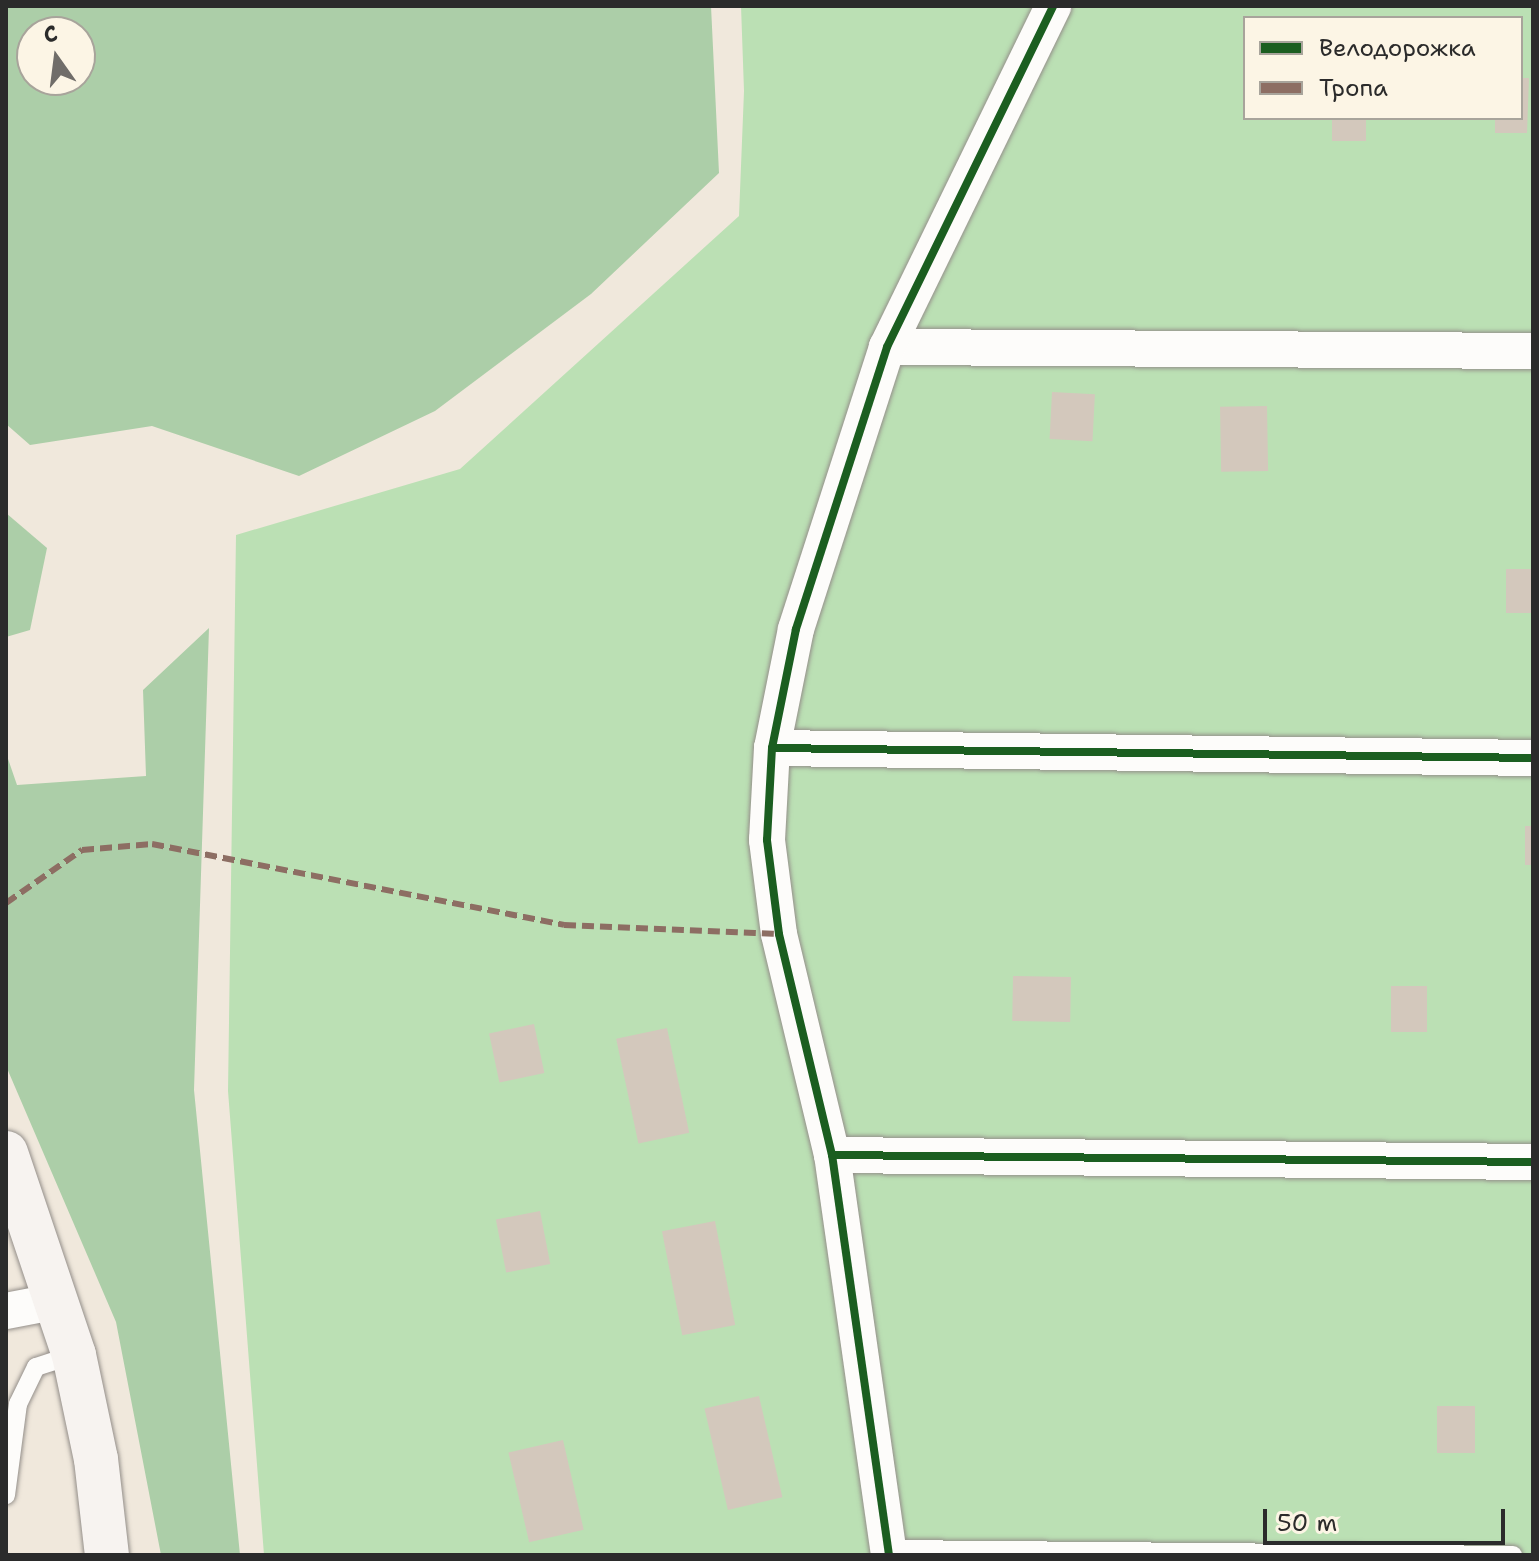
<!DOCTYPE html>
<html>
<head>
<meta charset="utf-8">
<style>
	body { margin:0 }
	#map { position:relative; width:1539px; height:1561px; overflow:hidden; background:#f0e8dc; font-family:"Shantell Sans",sans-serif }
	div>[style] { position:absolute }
	.green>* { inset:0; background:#bbe0b4 }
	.forest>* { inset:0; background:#accea8 }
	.building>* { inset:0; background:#d3c8bc; transform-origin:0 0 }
	.roads { filter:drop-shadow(0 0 2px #948f8a) drop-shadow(0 0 2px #948f8a) }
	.lane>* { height:18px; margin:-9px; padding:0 9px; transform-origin:9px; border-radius:9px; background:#fdfcfa }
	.street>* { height:36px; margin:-18px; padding:0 18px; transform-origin:18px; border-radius:18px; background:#fdfcfa }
	.secondary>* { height:44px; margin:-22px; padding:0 22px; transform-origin:22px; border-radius:22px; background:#f7f3f0 }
	.quiet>* { height:6px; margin-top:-3px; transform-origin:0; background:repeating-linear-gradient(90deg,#8d6e63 0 12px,transparent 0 18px) }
	.cycleway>* { height:8px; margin:-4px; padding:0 4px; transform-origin:4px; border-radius:4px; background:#1b5e20 }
	span { translate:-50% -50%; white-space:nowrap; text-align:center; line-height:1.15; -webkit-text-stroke:7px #fcf5e5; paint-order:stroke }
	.frame { position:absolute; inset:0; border:8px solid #2b2b2b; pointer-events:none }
	.legend { position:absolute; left:1243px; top:16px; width:280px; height:104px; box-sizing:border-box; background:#fcf5e5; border:2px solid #a8a49b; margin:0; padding:10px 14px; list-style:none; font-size:24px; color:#2b2b2b }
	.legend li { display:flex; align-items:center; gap:16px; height:40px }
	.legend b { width:40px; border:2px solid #a8a49b }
	.north { position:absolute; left:16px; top:16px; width:80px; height:80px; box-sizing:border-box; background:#fcf5e5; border:2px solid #a8a49b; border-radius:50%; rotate:346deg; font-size:22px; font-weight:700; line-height:32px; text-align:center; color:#2b2b2b }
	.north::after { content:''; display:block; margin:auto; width:28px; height:36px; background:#706d69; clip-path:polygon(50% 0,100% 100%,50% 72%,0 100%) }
	.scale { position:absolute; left:1263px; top:1509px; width:242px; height:36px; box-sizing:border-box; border:4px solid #2b2b2b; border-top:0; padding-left:10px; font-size:24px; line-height:28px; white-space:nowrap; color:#2b2b2b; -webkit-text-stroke:6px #fcf5e5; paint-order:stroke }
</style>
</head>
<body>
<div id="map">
	<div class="green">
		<i style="clip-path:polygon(evenodd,741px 6px,1533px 6px,1533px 1555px,264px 1555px,228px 1091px,236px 535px,460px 469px,739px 216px,744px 91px,741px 6px,1245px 18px,1521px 18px,1521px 118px,1245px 118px,1245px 18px)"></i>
	</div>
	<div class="forest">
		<i style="clip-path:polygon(evenodd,6px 6px,711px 6px,719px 173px,591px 294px,435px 411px,299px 476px,152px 426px,30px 445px,6px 424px,6px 6px,32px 32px,80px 32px,80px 80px,32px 80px,32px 32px)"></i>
		<i style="clip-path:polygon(6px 513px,47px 548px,30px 630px,6px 637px)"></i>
		<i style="clip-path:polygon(209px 628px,194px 1090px,240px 1555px,161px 1555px,116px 1322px,6px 1066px,6px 753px,17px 785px,146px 776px,143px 690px)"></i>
	</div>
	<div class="building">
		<i style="clip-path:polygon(1521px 78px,1529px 78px,1527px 133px,1495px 133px,1495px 118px,1521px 118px)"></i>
		<i style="left:1332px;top:118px;width:34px;height:23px"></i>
		<i style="left:1052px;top:392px;width:43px;height:47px;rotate:3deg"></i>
		<i style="left:1267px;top:406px;width:65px;height:47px;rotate:89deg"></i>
		<i style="left:1533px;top:569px;width:44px;height:27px;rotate:90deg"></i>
		<i style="left:1525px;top:826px;width:8px;height:39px"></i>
		<i style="left:1013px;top:976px;width:58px;height:45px;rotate:1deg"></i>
		<i style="left:1391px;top:986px;width:36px;height:46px"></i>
		<i style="left:534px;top:1024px;width:50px;height:46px;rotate:78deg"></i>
		<i style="left:667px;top:1028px;width:107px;height:52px;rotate:78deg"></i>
		<i style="left:540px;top:1211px;width:54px;height:45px;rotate:79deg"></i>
		<i style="left:715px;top:1221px;width:106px;height:54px;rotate:79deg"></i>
		<i style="left:759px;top:1396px;width:104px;height:56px;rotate:77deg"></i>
		<i style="left:1437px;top:1406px;width:38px;height:47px"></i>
		<i style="left:563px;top:1440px;width:92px;height:56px;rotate:77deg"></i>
	</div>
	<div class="roads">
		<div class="lane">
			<i style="left:6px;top:1495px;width:92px;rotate:-82.5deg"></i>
			<i style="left:18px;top:1404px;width:41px;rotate:-64.1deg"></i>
			<i style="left:36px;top:1367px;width:40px;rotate:-18deg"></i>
			<i style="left:890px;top:1549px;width:623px;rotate:0.55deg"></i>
		</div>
		<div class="street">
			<i style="left:887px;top:347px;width:646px;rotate:0.35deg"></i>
			<i style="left:772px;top:748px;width:761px;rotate:0.75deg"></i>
			<i style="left:832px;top:1155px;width:701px;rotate:0.57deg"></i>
			<i style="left:6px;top:1311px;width:53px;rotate:-10.9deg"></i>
			<i style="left:889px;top:1555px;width:404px;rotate:-98.1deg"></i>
			<i style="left:832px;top:1155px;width:227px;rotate:-103.5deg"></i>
			<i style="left:779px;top:934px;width:95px;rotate:-97.3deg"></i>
			<i style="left:767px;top:840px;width:92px;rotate:-86.9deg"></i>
			<i style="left:772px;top:748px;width:121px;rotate:-78.6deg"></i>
			<i style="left:796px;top:629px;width:296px;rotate:-72.1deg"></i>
			<i style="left:887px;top:347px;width:379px;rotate:-64deg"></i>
		</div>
		<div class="secondary">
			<i style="left:6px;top:1153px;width:213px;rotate:71.4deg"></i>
			<i style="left:74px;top:1355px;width:106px;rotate:78.1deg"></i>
			<i style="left:96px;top:1459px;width:97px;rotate:83.5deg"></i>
		</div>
	</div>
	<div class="quiet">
		<i style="left:6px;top:903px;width:93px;rotate:-34.9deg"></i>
		<i style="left:82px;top:850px;width:70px;rotate:-4.9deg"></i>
		<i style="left:152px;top:844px;width:420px;rotate:11.1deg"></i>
		<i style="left:564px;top:925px;width:215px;rotate:2.4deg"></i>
	</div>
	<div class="cycleway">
		<i style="left:772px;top:748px;width:761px;rotate:0.75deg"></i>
		<i style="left:832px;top:1155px;width:701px;rotate:0.57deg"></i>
		<i style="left:889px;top:1555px;width:404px;rotate:-98.1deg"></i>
		<i style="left:832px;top:1155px;width:227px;rotate:-103.5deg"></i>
		<i style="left:779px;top:934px;width:95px;rotate:-97.3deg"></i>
		<i style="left:767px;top:840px;width:92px;rotate:-86.9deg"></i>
		<i style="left:772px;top:748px;width:121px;rotate:-78.6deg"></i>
		<i style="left:796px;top:629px;width:296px;rotate:-72.1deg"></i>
		<i style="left:887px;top:347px;width:379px;rotate:-64deg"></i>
	</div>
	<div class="frame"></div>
	<ul class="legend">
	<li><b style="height:10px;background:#1b5e20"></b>Велодорожка</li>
	<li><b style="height:10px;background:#8d6e63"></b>Тропа</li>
	</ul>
	<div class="north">С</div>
	<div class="scale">50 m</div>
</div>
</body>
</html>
